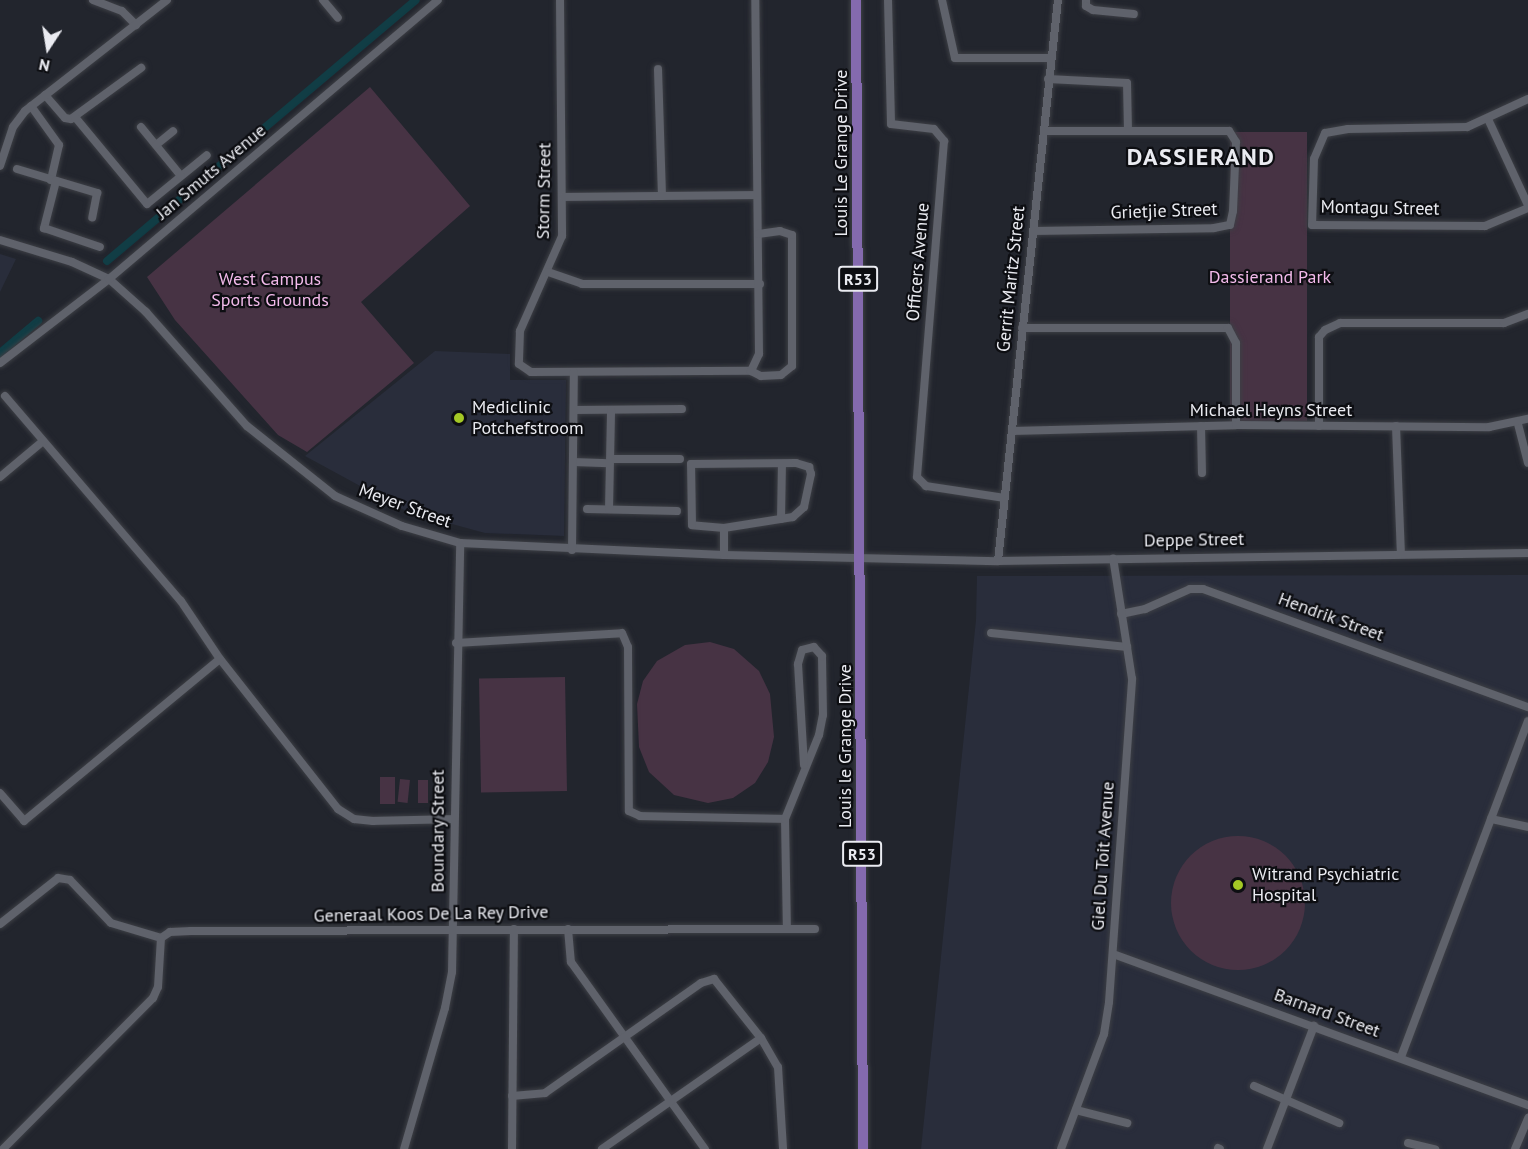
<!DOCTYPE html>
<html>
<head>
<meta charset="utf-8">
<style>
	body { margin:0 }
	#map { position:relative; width:1528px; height:1149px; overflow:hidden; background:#22252d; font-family:"PT Sans",sans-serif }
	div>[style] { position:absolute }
	.built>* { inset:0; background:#292d3b }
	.green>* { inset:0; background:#473344; transform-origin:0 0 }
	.round { border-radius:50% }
	.canal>* { height:8px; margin:-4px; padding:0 4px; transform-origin:4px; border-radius:4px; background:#113d45 }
	.roads { filter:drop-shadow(0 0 2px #3d3f45) drop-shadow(0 0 2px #3d3f45) }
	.minor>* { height:8px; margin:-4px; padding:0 4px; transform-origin:4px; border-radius:4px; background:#5f626b }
	.major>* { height:10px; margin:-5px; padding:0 5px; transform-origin:5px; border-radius:5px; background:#846aae }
	.dots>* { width:16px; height:16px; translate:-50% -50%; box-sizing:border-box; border:3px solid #0d0e12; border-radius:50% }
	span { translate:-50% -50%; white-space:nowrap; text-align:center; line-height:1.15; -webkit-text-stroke:4.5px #0d0e12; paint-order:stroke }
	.shield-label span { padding:2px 4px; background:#0d0e12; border:2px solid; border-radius:4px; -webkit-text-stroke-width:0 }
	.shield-label { font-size:16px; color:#eaebf1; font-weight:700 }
	.street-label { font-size:18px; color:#eaebf1 }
	.park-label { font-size:18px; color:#f3baeb }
	.poi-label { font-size:18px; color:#eaebf1 }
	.left { translate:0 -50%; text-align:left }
	.district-label { font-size:24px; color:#eaebf1; font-weight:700; letter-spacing:1.5px }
	.north { position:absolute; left:18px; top:18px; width:60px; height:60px; -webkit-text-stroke:4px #0d0e12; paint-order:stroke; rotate:192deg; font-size:16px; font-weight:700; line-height:24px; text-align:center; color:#eaebf1 }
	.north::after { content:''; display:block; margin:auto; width:21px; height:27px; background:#eaebf1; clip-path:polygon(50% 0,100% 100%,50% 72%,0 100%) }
</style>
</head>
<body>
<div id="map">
	<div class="built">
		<i style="clip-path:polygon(0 254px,16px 259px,0 292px)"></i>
		<i style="clip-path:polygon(435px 351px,510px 354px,510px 380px,566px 380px,564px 536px,485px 533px,408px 512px,305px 456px)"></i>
		<i style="clip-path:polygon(1528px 575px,1528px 1149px,921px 1149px,976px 620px,977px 576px)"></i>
	</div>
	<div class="green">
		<i style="clip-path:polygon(370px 87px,470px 206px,361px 302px,414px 363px,307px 452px,278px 435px,175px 320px,147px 277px)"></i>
		<i style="left:1307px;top:132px;width:289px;height:77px;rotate:90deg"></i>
		<i style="clip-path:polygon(710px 642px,734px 649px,759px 671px,770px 694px,774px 737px,768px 762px,755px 783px,733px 798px,708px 803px,674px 795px,649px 772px,639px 747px,637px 704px,643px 681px,657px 661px,685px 645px)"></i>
		<i style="left:565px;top:677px;width:114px;height:86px;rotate:89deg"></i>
		<i style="left:380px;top:777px;width:15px;height:27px"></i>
		<i style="left:400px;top:779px;width:10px;height:23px;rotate:6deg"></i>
		<i style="left:418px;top:780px;width:10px;height:23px"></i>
		<i class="round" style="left:1171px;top:836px;width:134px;height:134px"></i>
	</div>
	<div class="canal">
		<i style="left:107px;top:261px;width:404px;rotate:-40.2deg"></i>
		<i style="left:0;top:353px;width:50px;rotate:-40.1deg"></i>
	</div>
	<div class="roads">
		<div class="minor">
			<i style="left:93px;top:0;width:31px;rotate:21deg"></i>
			<i style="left:122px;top:11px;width:20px;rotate:45deg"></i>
			<i style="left:323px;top:0;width:23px;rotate:50deg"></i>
			<i style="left:560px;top:0;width:236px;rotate:89.5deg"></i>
			<i style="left:562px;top:236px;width:104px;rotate:113.9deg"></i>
			<i style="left:520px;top:331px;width:33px;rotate:92deg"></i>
			<i style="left:519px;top:364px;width:14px;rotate:34deg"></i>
			<i style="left:531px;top:372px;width:220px;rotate:-0.3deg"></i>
			<i style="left:888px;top:0;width:124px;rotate:88.6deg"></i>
			<i style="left:891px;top:124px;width:43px;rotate:6.6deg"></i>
			<i style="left:934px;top:129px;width:16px;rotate:50deg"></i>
			<i style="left:944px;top:141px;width:337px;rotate:94.6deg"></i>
			<i style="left:917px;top:477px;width:13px;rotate:45deg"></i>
			<i style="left:926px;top:486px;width:79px;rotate:8.7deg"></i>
			<i style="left:942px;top:0;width:59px;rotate:77.4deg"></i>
			<i style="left:955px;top:58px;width:95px"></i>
			<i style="left:1086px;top:0;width:6px;rotate:90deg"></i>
			<i style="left:1086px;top:6px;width:8px;rotate:30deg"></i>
			<i style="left:1093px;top:10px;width:41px;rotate:5.6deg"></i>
			<i style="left:658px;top:69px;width:127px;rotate:88.2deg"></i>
			<i style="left:1048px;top:79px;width:79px;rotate:2.9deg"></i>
			<i style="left:1127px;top:83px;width:48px;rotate:88.8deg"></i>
			<i style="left:45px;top:95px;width:30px;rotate:49deg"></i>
			<i style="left:65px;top:118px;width:6px;rotate:9deg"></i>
			<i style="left:71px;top:119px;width:87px;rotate:-36.1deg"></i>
			<i style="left:1528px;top:99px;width:67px;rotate:155.3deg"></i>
			<i style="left:1467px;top:127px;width:119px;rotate:179deg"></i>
			<i style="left:1348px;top:129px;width:23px;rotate:170deg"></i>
			<i style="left:1325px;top:133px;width:28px;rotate:113deg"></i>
			<i style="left:1314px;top:159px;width:66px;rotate:91.7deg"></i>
			<i style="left:1312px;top:225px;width:173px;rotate:0.3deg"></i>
			<i style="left:1485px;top:226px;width:47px;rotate:-22.7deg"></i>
			<i style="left:31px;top:106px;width:48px;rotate:54.3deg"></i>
			<i style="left:59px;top:145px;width:36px;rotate:103deg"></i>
			<i style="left:75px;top:117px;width:113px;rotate:50.4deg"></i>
			<i style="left:147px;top:204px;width:77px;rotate:-39.2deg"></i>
			<i style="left:1488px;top:119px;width:95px;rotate:65.1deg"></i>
			<i style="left:141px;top:127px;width:63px;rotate:50.8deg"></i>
			<i style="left:156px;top:145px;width:22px;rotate:-39deg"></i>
			<i style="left:0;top:166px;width:41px;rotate:-71.6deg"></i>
			<i style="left:13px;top:127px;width:20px;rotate:-53deg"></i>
			<i style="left:25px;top:111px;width:180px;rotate:-38deg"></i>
			<i style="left:17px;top:169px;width:84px;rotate:16.7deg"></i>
			<i style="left:97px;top:193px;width:25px;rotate:101deg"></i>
			<i style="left:56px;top:181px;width:49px;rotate:104.3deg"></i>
			<i style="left:44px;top:228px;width:59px;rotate:18.7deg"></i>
			<i style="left:563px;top:197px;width:194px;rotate:-0.6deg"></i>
			<i style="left:1033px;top:231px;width:181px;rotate:-0.9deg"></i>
			<i style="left:1214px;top:228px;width:16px;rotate:-11deg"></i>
			<i style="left:1230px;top:225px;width:14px;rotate:-78deg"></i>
			<i style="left:1233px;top:211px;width:69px;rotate:-87.5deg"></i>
			<i style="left:1236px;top:142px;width:13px;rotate:-122deg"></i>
			<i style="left:1229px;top:131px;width:185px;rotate:180deg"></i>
			<i style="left:0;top:240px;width:75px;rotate:17deg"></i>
			<i style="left:72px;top:262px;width:41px;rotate:24.7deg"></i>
			<i style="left:109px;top:279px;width:50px;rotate:41.7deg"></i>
			<i style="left:146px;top:312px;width:152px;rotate:48.5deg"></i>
			<i style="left:247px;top:426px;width:112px;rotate:38.5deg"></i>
			<i style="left:335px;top:496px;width:73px;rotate:24.1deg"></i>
			<i style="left:402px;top:526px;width:60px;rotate:16.3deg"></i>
			<i style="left:460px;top:543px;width:264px;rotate:2.6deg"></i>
			<i style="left:724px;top:555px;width:274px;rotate:1.3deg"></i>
			<i style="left:998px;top:561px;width:530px;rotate:-0.86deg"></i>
			<i style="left:548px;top:272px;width:36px;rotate:19deg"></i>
			<i style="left:582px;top:284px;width:178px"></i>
			<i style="left:1022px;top:328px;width:206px"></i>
			<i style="left:1228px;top:328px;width:17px;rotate:62deg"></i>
			<i style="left:1236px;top:343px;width:82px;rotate:90deg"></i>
			<i style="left:0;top:363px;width:138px;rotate:-37.6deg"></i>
			<i style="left:109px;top:279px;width:431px;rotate:-40.3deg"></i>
			<i style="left:751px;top:371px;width:19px;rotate:-65deg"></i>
			<i style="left:759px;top:354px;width:354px;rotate:-90.6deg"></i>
			<i style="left:751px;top:371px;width:11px;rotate:27deg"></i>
			<i style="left:761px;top:376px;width:20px;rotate:-3deg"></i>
			<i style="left:781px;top:375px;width:14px;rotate:-39deg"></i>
			<i style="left:792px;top:366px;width:131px;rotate:-90deg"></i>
			<i style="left:792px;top:235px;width:13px;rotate:-162deg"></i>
			<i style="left:780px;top:231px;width:22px;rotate:172deg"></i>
			<i style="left:5px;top:396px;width:270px;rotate:49.4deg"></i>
			<i style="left:181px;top:601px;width:70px;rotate:56.1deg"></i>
			<i style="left:220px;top:659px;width:191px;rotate:51.8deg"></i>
			<i style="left:338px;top:809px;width:19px;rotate:32deg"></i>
			<i style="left:354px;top:819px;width:19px;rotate:6deg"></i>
			<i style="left:373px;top:821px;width:81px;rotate:-1.4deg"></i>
			<i style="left:574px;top:410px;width:108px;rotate:-0.5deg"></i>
			<i style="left:1518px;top:424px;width:40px;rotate:75.6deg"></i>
			<i style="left:1201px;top:426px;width:47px;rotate:88.8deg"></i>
			<i style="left:1319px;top:426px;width:89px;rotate:-90deg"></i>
			<i style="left:1319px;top:337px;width:9px;rotate:-49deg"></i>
			<i style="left:1325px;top:330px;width:17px;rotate:-25deg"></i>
			<i style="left:1340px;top:323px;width:164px"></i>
			<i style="left:1504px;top:323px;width:26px;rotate:-21deg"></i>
			<i style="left:1396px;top:426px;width:128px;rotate:87.8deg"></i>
			<i style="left:1012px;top:431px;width:224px;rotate:-1.5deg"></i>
			<i style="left:1236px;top:425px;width:253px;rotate:0.5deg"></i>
			<i style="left:1489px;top:427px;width:40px;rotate:-12deg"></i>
			<i style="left:611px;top:459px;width:69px"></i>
			<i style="left:573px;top:462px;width:36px;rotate:2deg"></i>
			<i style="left:0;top:477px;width:56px;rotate:-39.9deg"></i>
			<i style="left:587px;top:509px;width:90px;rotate:1.3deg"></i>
			<i style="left:609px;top:509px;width:99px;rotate:-88.8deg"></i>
			<i style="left:781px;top:519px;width:55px;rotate:-89deg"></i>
			<i style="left:724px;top:528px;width:32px;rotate:-175deg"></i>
			<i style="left:692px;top:525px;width:61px;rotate:-90.9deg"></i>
			<i style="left:691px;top:464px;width:105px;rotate:-0.5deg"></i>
			<i style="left:796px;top:463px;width:14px;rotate:17deg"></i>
			<i style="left:809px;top:467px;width:7px;rotate:74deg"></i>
			<i style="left:811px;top:474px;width:34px;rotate:102deg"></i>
			<i style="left:804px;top:507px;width:15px;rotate:138deg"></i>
			<i style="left:793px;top:517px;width:70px;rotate:170.9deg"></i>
			<i style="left:724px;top:528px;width:27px;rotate:90deg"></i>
			<i style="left:572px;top:550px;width:178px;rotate:-89.4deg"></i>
			<i style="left:998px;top:561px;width:564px;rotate:-83.9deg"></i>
			<i style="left:1121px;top:614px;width:25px;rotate:-12deg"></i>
			<i style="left:1145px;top:609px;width:49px;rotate:-24deg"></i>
			<i style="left:1190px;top:589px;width:13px"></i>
			<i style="left:1203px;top:589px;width:346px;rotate:20deg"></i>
			<i style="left:991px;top:633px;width:137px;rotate:5.9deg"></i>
			<i style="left:456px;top:643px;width:166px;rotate:-3.4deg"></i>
			<i style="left:622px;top:633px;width:15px;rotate:67deg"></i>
			<i style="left:628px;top:647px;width:164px;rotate:89.7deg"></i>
			<i style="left:629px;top:811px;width:12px;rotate:24deg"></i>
			<i style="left:640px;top:816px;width:145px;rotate:1.2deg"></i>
			<i style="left:785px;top:819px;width:110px;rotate:89deg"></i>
			<i style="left:0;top:793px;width:37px;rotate:49deg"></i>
			<i style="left:24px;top:821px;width:254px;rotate:-39.6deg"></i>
			<i style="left:785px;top:819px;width:91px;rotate:-68deg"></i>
			<i style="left:819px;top:735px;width:20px;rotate:-79deg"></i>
			<i style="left:823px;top:715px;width:59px;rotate:-91deg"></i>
			<i style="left:822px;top:656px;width:12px;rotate:-132deg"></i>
			<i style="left:814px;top:647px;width:12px;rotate:166deg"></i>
			<i style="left:802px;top:650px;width:15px;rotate:106deg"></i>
			<i style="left:798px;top:664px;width:101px;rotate:86.6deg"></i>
			<i style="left:1491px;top:819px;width:38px;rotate:12deg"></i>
			<i style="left:0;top:924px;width:74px;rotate:-38.4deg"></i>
			<i style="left:58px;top:878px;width:12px;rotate:9deg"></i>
			<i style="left:70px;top:880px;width:59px;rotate:46.4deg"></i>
			<i style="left:111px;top:923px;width:52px;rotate:16.7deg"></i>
			<i style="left:161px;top:938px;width:11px;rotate:-34deg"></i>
			<i style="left:170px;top:932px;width:21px;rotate:-3deg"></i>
			<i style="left:191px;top:931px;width:624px;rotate:-0.18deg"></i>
			<i style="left:568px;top:929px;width:33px;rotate:85deg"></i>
			<i style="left:571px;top:962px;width:230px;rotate:54.4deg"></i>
			<i style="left:1113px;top:954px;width:442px;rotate:20deg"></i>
			<i style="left:1401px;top:1057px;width:359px;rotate:-69.3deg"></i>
			<i style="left:1254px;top:1086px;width:93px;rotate:23.5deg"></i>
			<i style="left:512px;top:1096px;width:33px;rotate:-5deg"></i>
			<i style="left:545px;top:1093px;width:191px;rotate:-35.2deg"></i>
			<i style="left:701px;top:983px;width:14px;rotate:-17deg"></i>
			<i style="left:714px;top:979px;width:75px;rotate:51.5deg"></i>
			<i style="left:761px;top:1038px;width:34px;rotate:60deg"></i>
			<i style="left:778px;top:1067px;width:82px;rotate:86.5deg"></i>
			<i style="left:1076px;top:1110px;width:53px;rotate:14.3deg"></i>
			<i style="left:1408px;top:1143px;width:28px;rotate:13deg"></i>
			<i style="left:1218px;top:1148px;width:2px;rotate:27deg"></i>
			<i style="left:3px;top:1149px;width:213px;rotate:-45.2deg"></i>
			<i style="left:153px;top:998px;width:12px;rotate:-66deg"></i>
			<i style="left:158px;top:987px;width:49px;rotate:-86.5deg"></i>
			<i style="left:404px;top:1149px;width:147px;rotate:-73.8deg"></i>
			<i style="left:445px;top:1008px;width:37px;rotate:-79deg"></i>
			<i style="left:452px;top:972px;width:429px;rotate:-88.9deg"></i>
			<i style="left:512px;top:1149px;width:220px;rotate:-89.5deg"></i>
			<i style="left:602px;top:1149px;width:194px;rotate:-34.9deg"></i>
			<i style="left:1061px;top:1149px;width:123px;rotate:-69.5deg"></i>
			<i style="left:1104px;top:1034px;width:32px;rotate:-81deg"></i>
			<i style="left:1109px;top:1002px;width:324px;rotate:-85.9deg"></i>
			<i style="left:1132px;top:679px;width:122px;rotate:-98.9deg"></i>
			<i style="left:1267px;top:1149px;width:132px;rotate:-69.1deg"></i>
			<i style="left:1515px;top:1149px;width:34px;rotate:-67deg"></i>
		</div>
		<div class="major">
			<i style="left:856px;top:0;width:1149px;rotate:89.65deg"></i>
		</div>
	</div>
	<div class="dots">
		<i style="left:459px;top:418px;background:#a4c825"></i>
		<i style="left:1238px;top:885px;background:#a4c825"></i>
	</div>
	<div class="shield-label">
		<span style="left:858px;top:279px">R53</span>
		<span style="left:862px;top:854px">R53</span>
	</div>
	<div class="street-label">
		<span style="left:841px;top:153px;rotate:-90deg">Louis Le Grange Drive</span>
		<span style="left:211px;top:172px;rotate:-40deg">Jan Smuts Avenue</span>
		<span style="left:544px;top:191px;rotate:-89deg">Storm Street</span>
		<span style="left:1380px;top:208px;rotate:1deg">Montagu Street</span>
		<span style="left:1164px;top:211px;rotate:-2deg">Grietjie Street</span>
		<span style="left:918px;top:262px;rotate:-85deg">Officers Avenue</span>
		<span style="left:1011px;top:279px;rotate:-84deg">Gerrit Maritz Street</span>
		<span style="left:1271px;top:410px">Michael Heyns Street</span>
		<span style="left:405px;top:506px;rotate:20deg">Meyer Street</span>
		<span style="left:1194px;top:540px;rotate:-1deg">Deppe Street</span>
		<span style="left:1331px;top:617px;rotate:20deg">Hendrik Street</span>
		<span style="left:845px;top:746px;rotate:-90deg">Louis le Grange Drive</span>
		<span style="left:438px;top:831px;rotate:-90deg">Boundary Street</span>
		<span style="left:1103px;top:856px;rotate:-86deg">Giel Du Toit Avenue</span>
		<span style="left:431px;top:914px;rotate:-1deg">Generaal Koos De La Rey Drive</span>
		<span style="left:1327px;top:1013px;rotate:20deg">Barnard Street</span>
	</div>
	<div class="park-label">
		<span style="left:1270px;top:277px">Dassierand Park</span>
		<span style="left:270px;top:290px">West Campus<br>Sports Grounds</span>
	</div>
	<div class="poi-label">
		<span class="left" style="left:472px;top:418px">Mediclinic<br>Potchefstroom</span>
		<span class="left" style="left:1252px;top:885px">Witrand Psychiatric<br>Hospital</span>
	</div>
	<div class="district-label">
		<span style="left:1201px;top:157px">DASSIERAND</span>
	</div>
	<div class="north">N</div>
</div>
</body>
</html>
